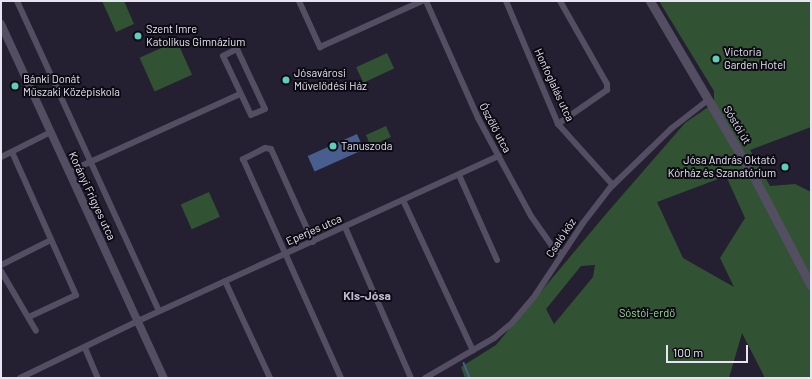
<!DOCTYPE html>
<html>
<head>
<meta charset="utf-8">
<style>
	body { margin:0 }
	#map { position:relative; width:812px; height:379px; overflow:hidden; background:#241f31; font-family:Barlow,sans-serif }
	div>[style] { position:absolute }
	.green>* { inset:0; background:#325333; transform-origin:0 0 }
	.water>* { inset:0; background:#475e8f; transform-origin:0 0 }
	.stream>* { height:1.5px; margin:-0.75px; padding:0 0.75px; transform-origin:0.75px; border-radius:0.75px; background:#475e8f }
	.minor>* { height:6px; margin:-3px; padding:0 3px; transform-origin:3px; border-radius:3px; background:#544e63 }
	.tertiary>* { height:8px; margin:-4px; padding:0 4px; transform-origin:4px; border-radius:4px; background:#544e63 }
	.secondary>* { height:9px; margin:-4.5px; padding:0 4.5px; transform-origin:4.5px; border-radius:4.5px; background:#544e63 }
	.dots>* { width:11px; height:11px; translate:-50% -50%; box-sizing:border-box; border:2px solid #0c0a12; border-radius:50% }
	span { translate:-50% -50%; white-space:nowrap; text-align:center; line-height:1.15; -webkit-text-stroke:4px #0c0a12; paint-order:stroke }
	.poi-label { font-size:11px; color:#e8e5f2 }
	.left { translate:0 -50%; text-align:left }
	.right { translate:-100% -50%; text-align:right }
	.street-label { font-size:11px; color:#e8e5f2 }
	.park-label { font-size:11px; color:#9bde9b }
	.neighbourhood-label { font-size:12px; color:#c0bad3; font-weight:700 }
	.frame { position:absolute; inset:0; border:2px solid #e8e5f2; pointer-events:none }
	.scale { position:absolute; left:666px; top:345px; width:82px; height:18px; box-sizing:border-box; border:2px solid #e8e5f2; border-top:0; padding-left:5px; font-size:12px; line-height:14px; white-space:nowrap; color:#e8e5f2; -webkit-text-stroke:3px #0c0a12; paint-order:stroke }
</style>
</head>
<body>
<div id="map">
	<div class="green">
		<i style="clip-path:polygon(102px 1px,124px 1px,134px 24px,116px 32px)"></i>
		<i style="clip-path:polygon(evenodd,659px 1px,811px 1px,811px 127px,750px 150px,770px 186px,795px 184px,811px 192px,811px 378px,765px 378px,742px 333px,729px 378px,465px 378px,461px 367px,496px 345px,606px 214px,685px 123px,714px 103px,714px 91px,659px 1px,726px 176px,745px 218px,720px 258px,734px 287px,683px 258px,657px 202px,726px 176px,659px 1px,595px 265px,593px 277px,554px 324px,546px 309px,581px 266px,595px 265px)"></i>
		<i style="left:177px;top:41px;width:37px;height:41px;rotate:66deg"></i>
		<i style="left:387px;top:53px;width:17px;height:34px;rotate:65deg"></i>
		<i style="left:386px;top:126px;width:12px;height:22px;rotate:66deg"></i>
		<i style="left:209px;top:192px;width:27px;height:31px;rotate:66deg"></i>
	</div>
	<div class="water">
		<i style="left:357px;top:134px;width:17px;height:54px;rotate:66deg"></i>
	</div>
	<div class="stream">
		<i style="left:464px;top:363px;width:16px;rotate:68deg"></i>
	</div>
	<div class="minor">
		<i style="left:17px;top:1px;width:341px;rotate:65.4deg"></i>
		<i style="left:299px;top:1px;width:51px;rotate:65.5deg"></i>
		<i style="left:320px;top:47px;width:112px;rotate:-24.3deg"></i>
		<i style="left:426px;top:1px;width:128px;rotate:66deg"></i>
		<i style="left:478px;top:118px;width:111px;rotate:61.6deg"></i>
		<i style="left:531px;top:216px;width:37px;rotate:55deg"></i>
		<i style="left:552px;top:246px;width:13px;rotate:39deg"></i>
		<i style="left:506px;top:1px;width:134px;rotate:67.1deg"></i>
		<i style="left:558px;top:124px;width:82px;rotate:48deg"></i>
		<i style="left:237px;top:49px;width:66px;rotate:65deg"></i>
		<i style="left:265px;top:109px;width:15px;rotate:157deg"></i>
		<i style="left:251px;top:115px;width:65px;rotate:-115.4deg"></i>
		<i style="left:223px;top:56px;width:16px;rotate:-27deg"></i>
		<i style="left:558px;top:124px;width:60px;rotate:-34.8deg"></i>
		<i style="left:607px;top:90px;width:6px;rotate:-90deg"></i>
		<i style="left:607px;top:84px;width:95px;rotate:-119.5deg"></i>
		<i style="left:12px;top:152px;width:157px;rotate:65.9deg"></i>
		<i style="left:76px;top:295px;width:52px;rotate:154.9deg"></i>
		<i style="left:1px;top:157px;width:56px;rotate:-26.6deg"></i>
		<i style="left:68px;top:172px;width:189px;rotate:-24.4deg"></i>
		<i style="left:459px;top:175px;width:93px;rotate:65.9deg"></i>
		<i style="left:403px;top:200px;width:166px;rotate:65.1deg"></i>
		<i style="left:345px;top:227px;width:165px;rotate:66.4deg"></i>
		<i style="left:313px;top:242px;width:102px;rotate:-114.3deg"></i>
		<i style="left:271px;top:149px;width:6px;rotate:-171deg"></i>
		<i style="left:265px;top:148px;width:25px;rotate:153deg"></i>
		<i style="left:243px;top:159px;width:240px;rotate:65.9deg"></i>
		<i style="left:1px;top:265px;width:56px;rotate:-26.6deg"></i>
		<i style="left:1px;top:271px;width:69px;rotate:59.7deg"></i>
		<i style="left:225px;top:281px;width:107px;rotate:65.1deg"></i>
		<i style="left:85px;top:348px;width:33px;rotate:67deg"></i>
		<i style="left:20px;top:378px;width:131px;rotate:-25.8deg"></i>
		<i style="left:138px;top:321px;width:397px;rotate:-24.6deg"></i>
		<i style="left:425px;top:378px;width:80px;rotate:-30.1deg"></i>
		<i style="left:494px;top:338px;width:23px;rotate:-40deg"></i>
		<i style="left:512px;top:323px;width:38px;rotate:-50deg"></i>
		<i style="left:536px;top:294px;width:85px;rotate:-56.5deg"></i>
		<i style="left:583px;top:223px;width:44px;rotate:-52.4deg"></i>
		<i style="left:610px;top:188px;width:86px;rotate:-44.1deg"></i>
		<i style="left:672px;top:128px;width:46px;rotate:-37.9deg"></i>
	</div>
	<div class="tertiary">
		<i style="left:1px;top:24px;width:390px;rotate:65.3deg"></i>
	</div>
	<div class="secondary">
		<i style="left:650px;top:1px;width:211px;rotate:59.5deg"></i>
		<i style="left:757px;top:183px;width:116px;rotate:62.3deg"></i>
	</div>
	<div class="dots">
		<i style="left:138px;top:36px;background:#5dceb9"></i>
		<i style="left:716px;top:59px;background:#5dceb9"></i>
		<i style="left:286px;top:80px;background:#5dceb9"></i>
		<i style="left:15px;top:86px;background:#5dceb9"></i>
		<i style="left:333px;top:146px;background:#5dceb9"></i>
		<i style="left:785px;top:167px;background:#5dceb9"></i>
	</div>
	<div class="poi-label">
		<span class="left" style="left:146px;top:36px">Szent Imre<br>Katolikus Gimnázium</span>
		<span class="left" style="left:724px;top:59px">Victoria<br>Garden Hotel</span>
		<span class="left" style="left:294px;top:80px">Jósavárosi<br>Művelődési Ház</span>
		<span class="left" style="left:23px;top:86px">Bánki Donát<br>Műszaki Középiskola</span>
		<span class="left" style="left:341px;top:146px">Tanuszoda</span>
		<span class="right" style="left:776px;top:167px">Jósa András Oktató<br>Kórház és Szanatórium</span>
	</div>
	<div class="street-label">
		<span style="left:554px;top:85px;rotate:65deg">Honfoglalás utca</span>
		<span style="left:737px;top:125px;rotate:59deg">Sóstói út</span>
		<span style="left:495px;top:128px;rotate:62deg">Ószőlő utca</span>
		<span style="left:92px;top:196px;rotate:65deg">Korányi Frigyes utca</span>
		<span style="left:314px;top:230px;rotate:-24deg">Eperjes utca</span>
		<span style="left:561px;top:238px;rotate:-56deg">Csaló köz</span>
	</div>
	<div class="park-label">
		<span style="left:647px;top:313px">Sóstói-erdő</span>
	</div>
	<div class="neighbourhood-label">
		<span style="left:367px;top:296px">KIs-Jósa</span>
	</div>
	<div class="frame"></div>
	<div class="scale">100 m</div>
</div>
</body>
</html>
